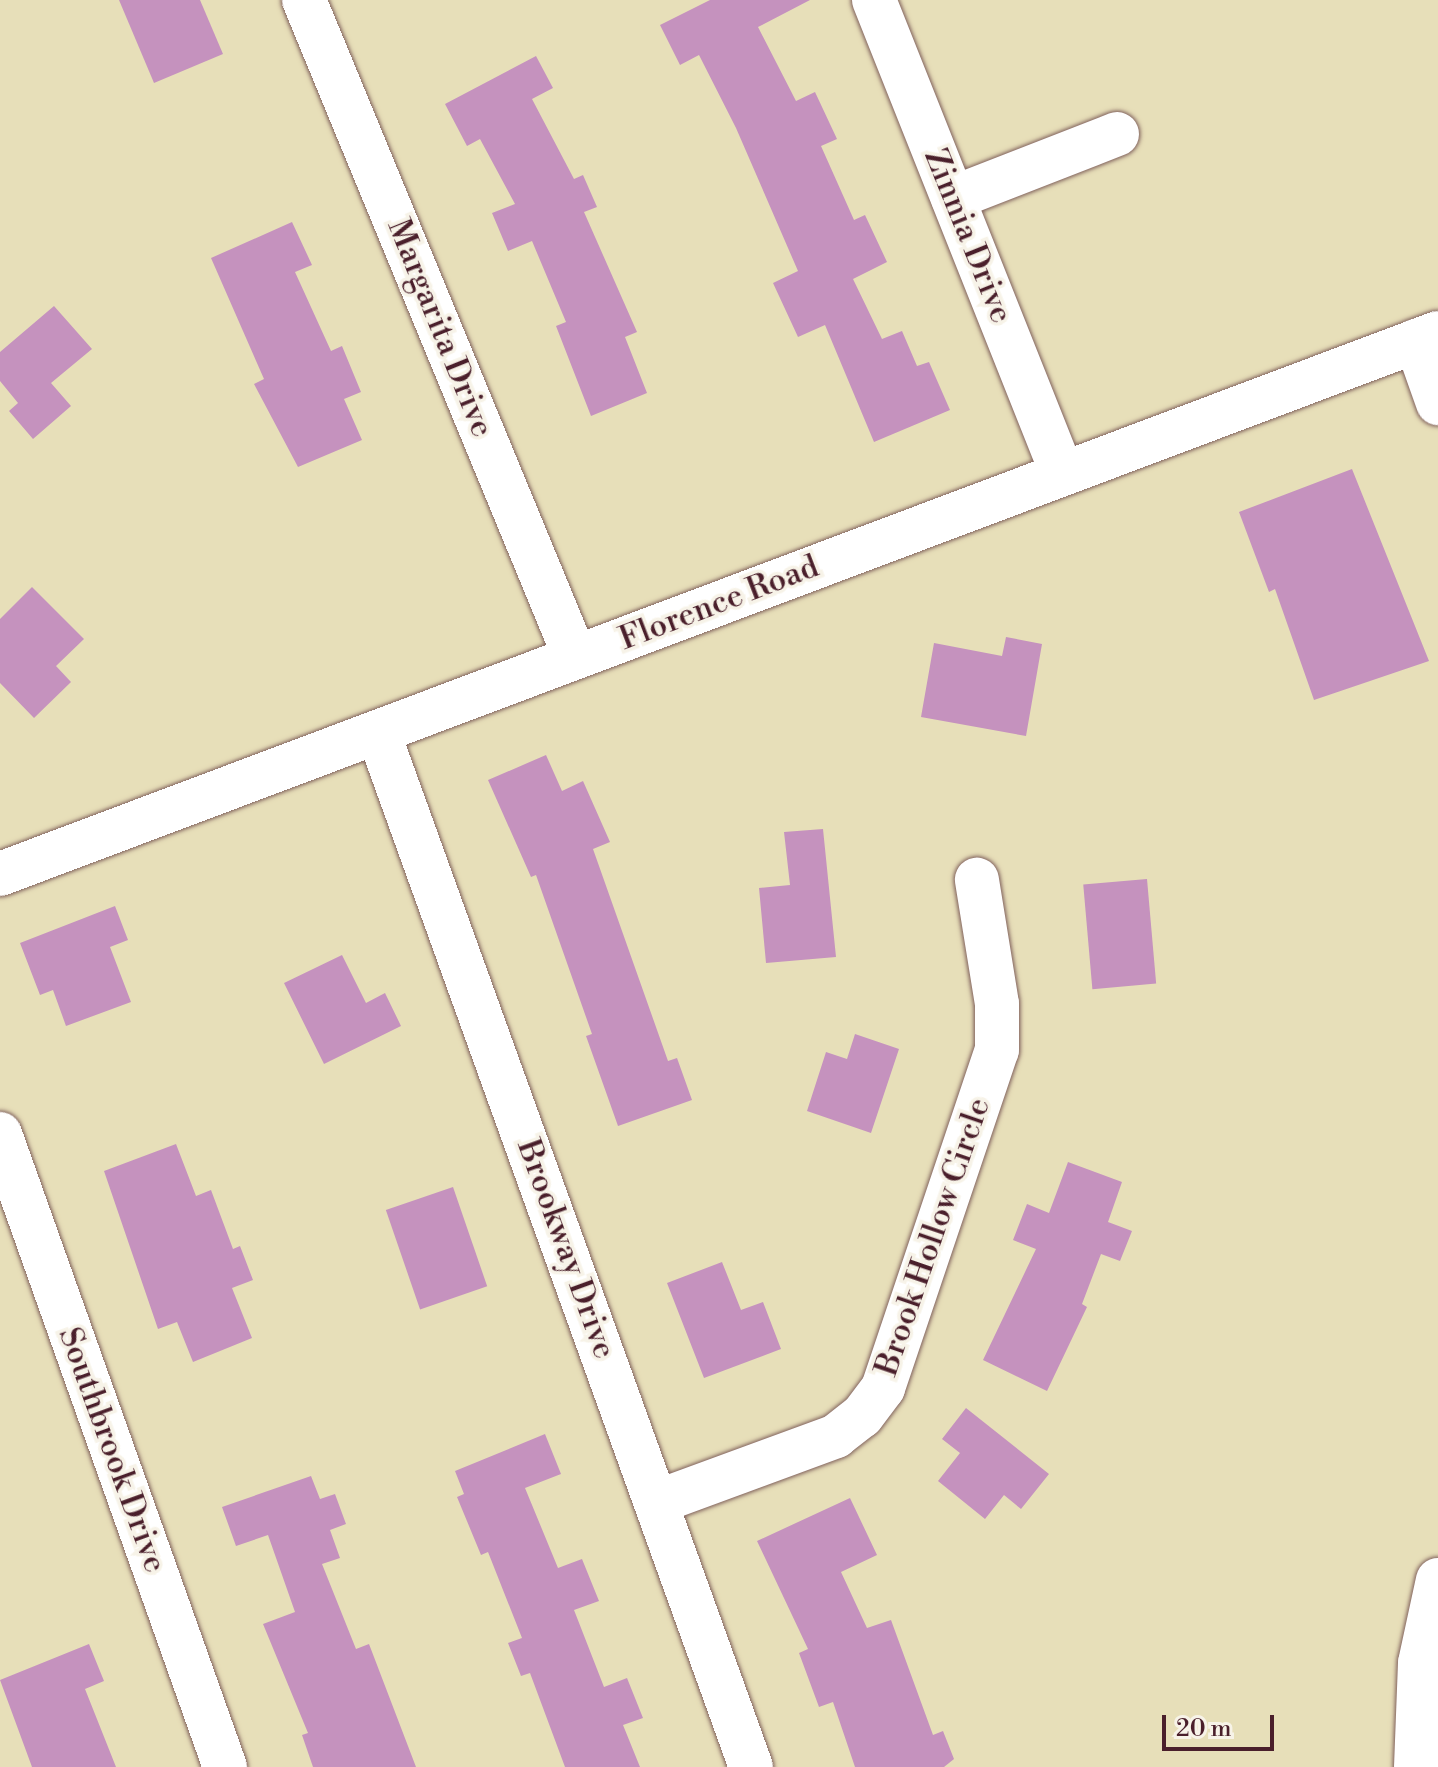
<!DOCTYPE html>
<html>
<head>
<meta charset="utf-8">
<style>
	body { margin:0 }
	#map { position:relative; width:1438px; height:1767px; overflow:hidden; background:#e7dfb9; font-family:"Libre Bodoni",serif }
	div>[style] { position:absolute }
	.building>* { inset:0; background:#c592be; transform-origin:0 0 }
	.roads { filter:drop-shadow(0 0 2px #81625d) drop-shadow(0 0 2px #81625d) }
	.minor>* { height:44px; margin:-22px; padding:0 22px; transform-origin:22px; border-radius:22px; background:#fff }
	span { translate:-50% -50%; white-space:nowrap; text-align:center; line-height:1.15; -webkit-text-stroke:7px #f7f3e8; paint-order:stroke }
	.street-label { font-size:32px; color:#4a1f2b }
	.scale { position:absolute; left:1162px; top:1715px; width:112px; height:36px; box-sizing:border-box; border:4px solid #4a1f2b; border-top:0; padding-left:10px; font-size:24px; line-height:28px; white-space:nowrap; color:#4a1f2b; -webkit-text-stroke:6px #f7f3e8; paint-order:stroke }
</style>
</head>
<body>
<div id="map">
	<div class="building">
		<i style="clip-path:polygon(119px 0,200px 0,223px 54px,154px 83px)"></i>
		<i style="clip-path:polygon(710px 0,810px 0,758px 27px,796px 101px,815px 92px,837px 139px,821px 146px,854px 220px,865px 215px,887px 262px,853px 279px,882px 339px,902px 331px,917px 366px,929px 362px,950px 410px,874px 442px,825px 325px,798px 337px,773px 283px,798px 271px,736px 128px,699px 55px,680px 65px,660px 25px)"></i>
		<i style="clip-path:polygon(536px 56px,553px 88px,532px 99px,574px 179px,583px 175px,597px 207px,584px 212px,637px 332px,625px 337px,647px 393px,591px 416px,556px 326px,566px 322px,532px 241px,508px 251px,492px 213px,515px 204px,480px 139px,467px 146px,445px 104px)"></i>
		<i style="clip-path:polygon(292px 222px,312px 265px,295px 272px,331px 351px,342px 346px,361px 392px,344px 399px,362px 440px,298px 467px,254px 384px,264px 379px,211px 258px)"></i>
		<i style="clip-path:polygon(54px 306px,92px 349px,51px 383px,71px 406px,33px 439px,9px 411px,18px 403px,0 381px,0 352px)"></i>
		<i style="clip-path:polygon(1352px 469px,1429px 661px,1314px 700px,1275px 589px,1269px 592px,1239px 512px)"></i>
		<i style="clip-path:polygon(32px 587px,84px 639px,56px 666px,71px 682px,34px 718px,0 683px,0 619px)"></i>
		<i style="clip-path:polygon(1006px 637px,1042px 644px,1026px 736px,921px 717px,934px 643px,1002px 656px)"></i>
		<i style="clip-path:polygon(546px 755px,562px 791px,583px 781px,610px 842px,593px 849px,668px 1061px,677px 1058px,692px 1100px,618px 1126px,586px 1036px,592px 1034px,536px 875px,531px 877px,488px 780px)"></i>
		<i style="clip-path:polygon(823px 829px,836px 957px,766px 963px,759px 888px,790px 885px,784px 832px)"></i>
		<i style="left:1147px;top:879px;width:105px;height:64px;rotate:85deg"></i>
		<i style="clip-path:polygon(115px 906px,128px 940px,110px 947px,131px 1002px,66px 1026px,53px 990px,40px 995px,20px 943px)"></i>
		<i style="clip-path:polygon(342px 955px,366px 1003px,385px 993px,401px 1026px,324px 1064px,284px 983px)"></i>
		<i style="clip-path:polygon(855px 1034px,899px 1049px,871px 1133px,807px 1111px,826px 1052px,847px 1059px)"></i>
		<i style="clip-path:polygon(176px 1144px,196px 1196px,211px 1190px,233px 1249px,240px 1246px,253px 1280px,232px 1288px,252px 1338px,193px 1362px,177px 1322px,158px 1329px,104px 1171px)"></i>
		<i style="clip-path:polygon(1068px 1162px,1122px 1182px,1108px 1222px,1132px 1231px,1120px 1261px,1101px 1254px,1082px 1304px,1087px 1307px,1047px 1391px,983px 1360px,1036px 1249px,1013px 1240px,1027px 1204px,1049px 1213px)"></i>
		<i style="left:453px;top:1187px;width:105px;height:71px;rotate:71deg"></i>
		<i style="clip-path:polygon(722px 1262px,741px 1310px,763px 1302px,781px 1349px,704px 1378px,667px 1283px)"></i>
		<i style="clip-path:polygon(966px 1408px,1049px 1474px,1021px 1509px,1004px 1495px,985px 1519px,938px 1481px,960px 1453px,942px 1439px)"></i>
		<i style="clip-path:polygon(545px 1434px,561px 1474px,525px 1488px,558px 1568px,582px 1559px,599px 1601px,574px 1610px,604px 1687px,627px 1678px,643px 1718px,623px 1725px,640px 1767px,565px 1767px,530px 1673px,521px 1676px,508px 1643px,522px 1638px,488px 1552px,481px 1555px,457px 1497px,464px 1494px,455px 1471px)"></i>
		<i style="clip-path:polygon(311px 1476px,320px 1499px,335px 1494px,346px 1524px,330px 1530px,340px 1558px,322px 1564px,356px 1649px,369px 1644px,416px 1767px,313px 1767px,302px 1735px,308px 1733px,263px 1624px,295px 1612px,268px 1535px,236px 1546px,222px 1507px)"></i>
		<i style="clip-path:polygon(850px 1498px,877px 1555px,841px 1572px,867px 1628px,891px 1620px,933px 1735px,943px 1731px,954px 1759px,944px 1767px,855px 1767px,833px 1702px,819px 1707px,799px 1653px,808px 1649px,757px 1541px)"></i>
		<i style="clip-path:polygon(89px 1644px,104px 1681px,85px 1689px,116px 1767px,32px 1767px,0 1680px)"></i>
	</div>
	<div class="roads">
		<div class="minor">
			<i style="left:304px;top:0;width:711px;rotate:67.58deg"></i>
			<i style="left:874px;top:0;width:509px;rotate:68.32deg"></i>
			<i style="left:953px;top:198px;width:176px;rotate:-21.3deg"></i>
			<i style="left:1416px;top:341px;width:66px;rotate:70.5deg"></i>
			<i style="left:378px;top:732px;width:1100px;rotate:70.18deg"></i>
			<i style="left:0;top:874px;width:1536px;rotate:-20.62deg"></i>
			<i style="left:0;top:1134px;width:672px;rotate:70.43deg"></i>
			<i style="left:657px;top:1502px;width:191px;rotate:-20.2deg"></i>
			<i style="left:836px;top:1436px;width:33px;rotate:-38deg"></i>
			<i style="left:862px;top:1416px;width:35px;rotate:-53deg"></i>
			<i style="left:883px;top:1388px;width:357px;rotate:-71.4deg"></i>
			<i style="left:997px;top:1050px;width:46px;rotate:-90deg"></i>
			<i style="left:997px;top:1004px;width:126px;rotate:-99.2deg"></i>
			<i style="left:1416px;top:1767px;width:104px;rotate:-87.8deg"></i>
			<i style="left:1420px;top:1663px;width:85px;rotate:-77.8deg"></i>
		</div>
	</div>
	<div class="street-label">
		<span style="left:968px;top:236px;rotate:68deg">Zinnia Drive</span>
		<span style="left:440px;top:328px;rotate:68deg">Margarita Drive</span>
		<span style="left:719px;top:603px;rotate:-21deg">Florence Road</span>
		<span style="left:933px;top:1237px;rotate:-71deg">Brook Hollow Circle</span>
		<span style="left:566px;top:1249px;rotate:70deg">Brookway Drive</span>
		<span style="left:112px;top:1450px;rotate:70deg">Southbrook Drive</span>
	</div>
	<div class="scale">20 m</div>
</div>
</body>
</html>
